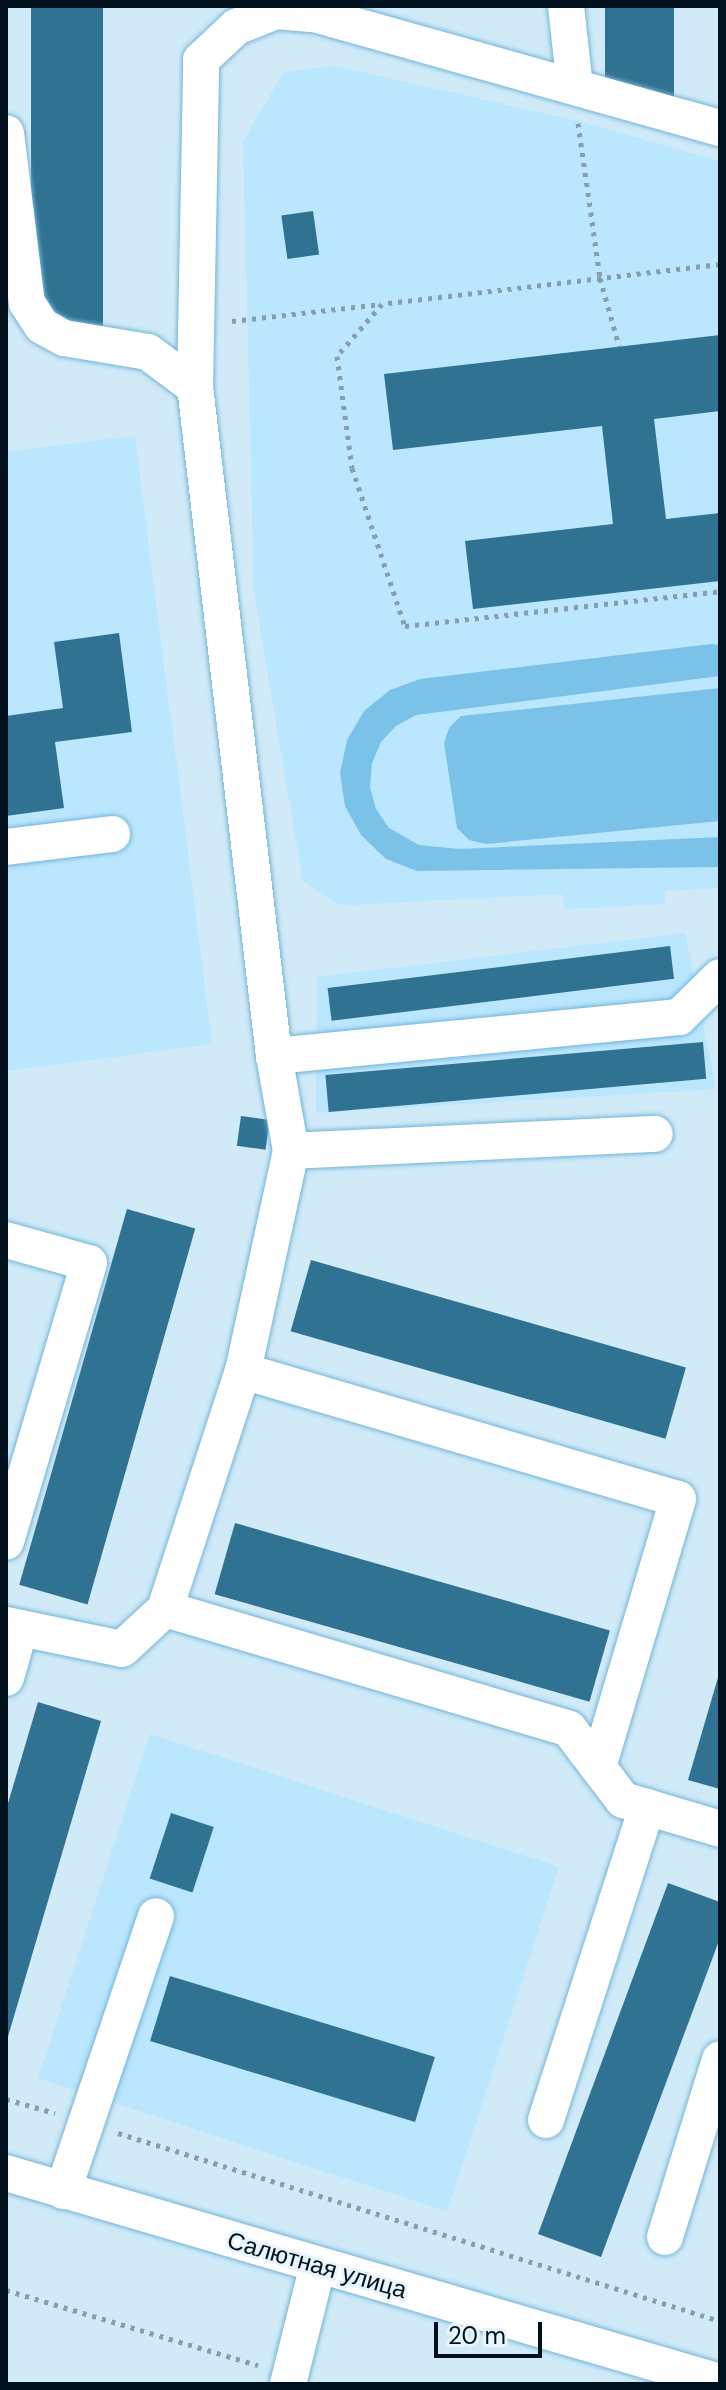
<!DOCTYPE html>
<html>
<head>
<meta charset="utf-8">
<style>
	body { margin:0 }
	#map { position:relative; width:726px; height:2390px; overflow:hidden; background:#d0eaf8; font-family:"DM Sans",sans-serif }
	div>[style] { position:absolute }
	.built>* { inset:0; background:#bae6fe; transform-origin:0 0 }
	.green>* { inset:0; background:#7ac2e8 }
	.building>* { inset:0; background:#307291; transform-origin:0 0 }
	.path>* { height:5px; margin-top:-2.5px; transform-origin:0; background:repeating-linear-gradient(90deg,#889eac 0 4px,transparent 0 10px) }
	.roads { filter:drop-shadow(0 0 2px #73b5d7) drop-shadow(0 0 2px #73b5d7) }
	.minor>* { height:36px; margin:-18px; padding:0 18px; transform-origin:18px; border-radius:18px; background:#fff }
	span { translate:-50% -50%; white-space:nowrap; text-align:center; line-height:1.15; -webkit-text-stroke:6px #e8f5fc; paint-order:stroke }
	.street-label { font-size:24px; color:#00101d }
	.frame { position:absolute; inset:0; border:8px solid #00101d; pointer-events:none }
	.scale { position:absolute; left:434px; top:2322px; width:108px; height:36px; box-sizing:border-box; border:4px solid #00101d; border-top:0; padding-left:10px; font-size:24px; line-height:28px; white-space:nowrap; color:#00101d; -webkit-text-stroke:6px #e8f5fc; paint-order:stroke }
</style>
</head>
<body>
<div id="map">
	<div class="built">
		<i style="clip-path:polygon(335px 66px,578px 121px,720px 161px,720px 888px,665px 891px,665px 904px,564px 909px,562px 894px,348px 905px,336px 903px,303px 882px,254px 591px,243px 141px,284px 72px)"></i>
		<i style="clip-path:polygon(135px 436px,212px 1044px,6px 1071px,6px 452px)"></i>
		<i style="clip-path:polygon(685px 933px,716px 1089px,316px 1113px,317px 977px)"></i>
		<i style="left:150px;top:1734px;width:430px;height:362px;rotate:18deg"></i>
	</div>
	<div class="green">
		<i style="clip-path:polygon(711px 644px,720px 645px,720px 676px,416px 715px,396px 726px,381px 742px,372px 763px,370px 787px,376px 809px,389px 828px,419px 845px,459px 849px,720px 837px,720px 867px,417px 871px,386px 859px,361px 835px,345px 806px,340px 773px,347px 740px,364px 711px,390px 690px,420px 679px)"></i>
		<i style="clip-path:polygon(720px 688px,720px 821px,486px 844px,469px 840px,457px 828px,444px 743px,449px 728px,461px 716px)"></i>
	</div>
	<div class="building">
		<i style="left:31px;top:6px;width:72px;height:321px"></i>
		<i style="left:605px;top:6px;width:69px;height:90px"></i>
		<i style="left:313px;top:211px;width:44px;height:32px;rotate:82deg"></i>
		<i style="clip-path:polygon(720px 335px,720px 411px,654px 419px,666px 519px,720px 513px,720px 581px,473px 609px,465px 541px,613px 524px,602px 426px,393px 450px,384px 374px)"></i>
		<i style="clip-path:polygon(119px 633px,132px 732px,55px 742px,64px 808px,6px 816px,6px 716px,63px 708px,54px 642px)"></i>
		<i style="left:670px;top:946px;width:33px;height:345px;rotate:83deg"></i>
		<i style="left:703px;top:1042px;width:37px;height:379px;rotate:85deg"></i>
		<i style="left:241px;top:1116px;width:29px;height:30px;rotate:8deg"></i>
		<i style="left:127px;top:1209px;width:71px;height:391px;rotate:16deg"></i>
		<i style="left:311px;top:1260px;width:390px;height:74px;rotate:16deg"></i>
		<i style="left:235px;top:1523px;width:390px;height:74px;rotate:16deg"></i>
		<i style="clip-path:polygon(719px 1674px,720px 1674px,720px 1789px,688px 1780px)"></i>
		<i style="clip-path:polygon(38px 1702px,101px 1721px,7px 2040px,6px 1810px)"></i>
		<i style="left:171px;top:1813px;width:45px;height:69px;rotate:18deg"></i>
		<i style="clip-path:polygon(668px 1883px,720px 1902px,720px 1938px,601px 2257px,538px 2234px)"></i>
		<i style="left:170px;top:1976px;width:277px;height:68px;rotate:17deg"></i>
	</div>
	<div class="path">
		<i style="left:578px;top:123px;width:157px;rotate:81.9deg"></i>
		<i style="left:600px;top:278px;width:71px;rotate:74.4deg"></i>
		<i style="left:720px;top:264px;width:340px;rotate:173.3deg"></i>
		<i style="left:382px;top:304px;width:69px;rotate:130.9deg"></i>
		<i style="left:337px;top:356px;width:113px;rotate:82.4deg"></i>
		<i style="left:352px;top:468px;width:167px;rotate:71.5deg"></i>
		<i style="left:405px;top:626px;width:317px;rotate:-6.3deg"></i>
		<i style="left:232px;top:321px;width:150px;rotate:-6.5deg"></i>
		<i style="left:6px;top:2099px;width:51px;rotate:15.9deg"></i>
		<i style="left:118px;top:2133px;width:631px;rotate:17.34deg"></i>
		<i style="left:6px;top:2290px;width:263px;rotate:16.6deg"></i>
	</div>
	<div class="roads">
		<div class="minor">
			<i style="left:566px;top:6px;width:81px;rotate:83.7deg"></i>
			<i style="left:6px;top:133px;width:171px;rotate:83deg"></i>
			<i style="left:27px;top:303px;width:27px;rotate:57deg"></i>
			<i style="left:42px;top:326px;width:25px;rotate:29deg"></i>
			<i style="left:64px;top:338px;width:85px;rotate:9.5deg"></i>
			<i style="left:148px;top:352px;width:59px;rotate:36.7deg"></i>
			<i style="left:6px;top:847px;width:107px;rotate:-7deg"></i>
			<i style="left:274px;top:1056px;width:407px;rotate:-5.5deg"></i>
			<i style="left:679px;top:1017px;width:57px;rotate:-44.3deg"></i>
			<i style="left:291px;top:1151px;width:364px;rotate:-2.7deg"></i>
			<i style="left:6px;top:1240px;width:86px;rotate:15.5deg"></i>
			<i style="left:89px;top:1263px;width:291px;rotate:106.6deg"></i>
			<i style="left:243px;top:1371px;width:453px;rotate:16.4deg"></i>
			<i style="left:678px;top:1499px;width:280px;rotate:106.6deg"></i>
			<i style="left:165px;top:1609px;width:250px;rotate:-71.9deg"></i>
			<i style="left:243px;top:1371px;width:225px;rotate:-77.7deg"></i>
			<i style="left:291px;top:1151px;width:97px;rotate:-100.1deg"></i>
			<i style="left:274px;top:1056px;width:674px;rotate:-96.73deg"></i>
			<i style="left:195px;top:387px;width:327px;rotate:-88.9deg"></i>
			<i style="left:201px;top:60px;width:48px;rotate:-43.3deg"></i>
			<i style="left:236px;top:27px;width:43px;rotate:-21.8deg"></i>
			<i style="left:276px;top:11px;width:38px;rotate:5deg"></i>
			<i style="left:314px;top:14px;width:422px;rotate:15.7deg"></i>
			<i style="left:6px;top:1625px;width:118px;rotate:11.7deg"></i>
			<i style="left:122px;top:1649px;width:59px;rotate:-42.9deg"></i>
			<i style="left:165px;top:1609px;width:421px;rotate:16.5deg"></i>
			<i style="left:569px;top:1729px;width:89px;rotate:52.7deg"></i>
			<i style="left:623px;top:1800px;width:101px;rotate:16.6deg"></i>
			<i style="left:6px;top:1678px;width:52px;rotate:-74.4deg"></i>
			<i style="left:546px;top:2120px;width:329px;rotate:-72.1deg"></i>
			<i style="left:6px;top:2173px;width:744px;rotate:16.32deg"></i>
			<i style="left:63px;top:2191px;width:290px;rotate:-71.3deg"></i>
			<i style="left:665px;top:2237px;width:186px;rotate:-72.8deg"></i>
			<i style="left:288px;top:2384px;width:123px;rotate:-75.9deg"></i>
		</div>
	</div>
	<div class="street-label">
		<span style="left:317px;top:2265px;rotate:16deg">Салютная улица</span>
	</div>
	<div class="frame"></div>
	<div class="scale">20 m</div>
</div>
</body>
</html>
